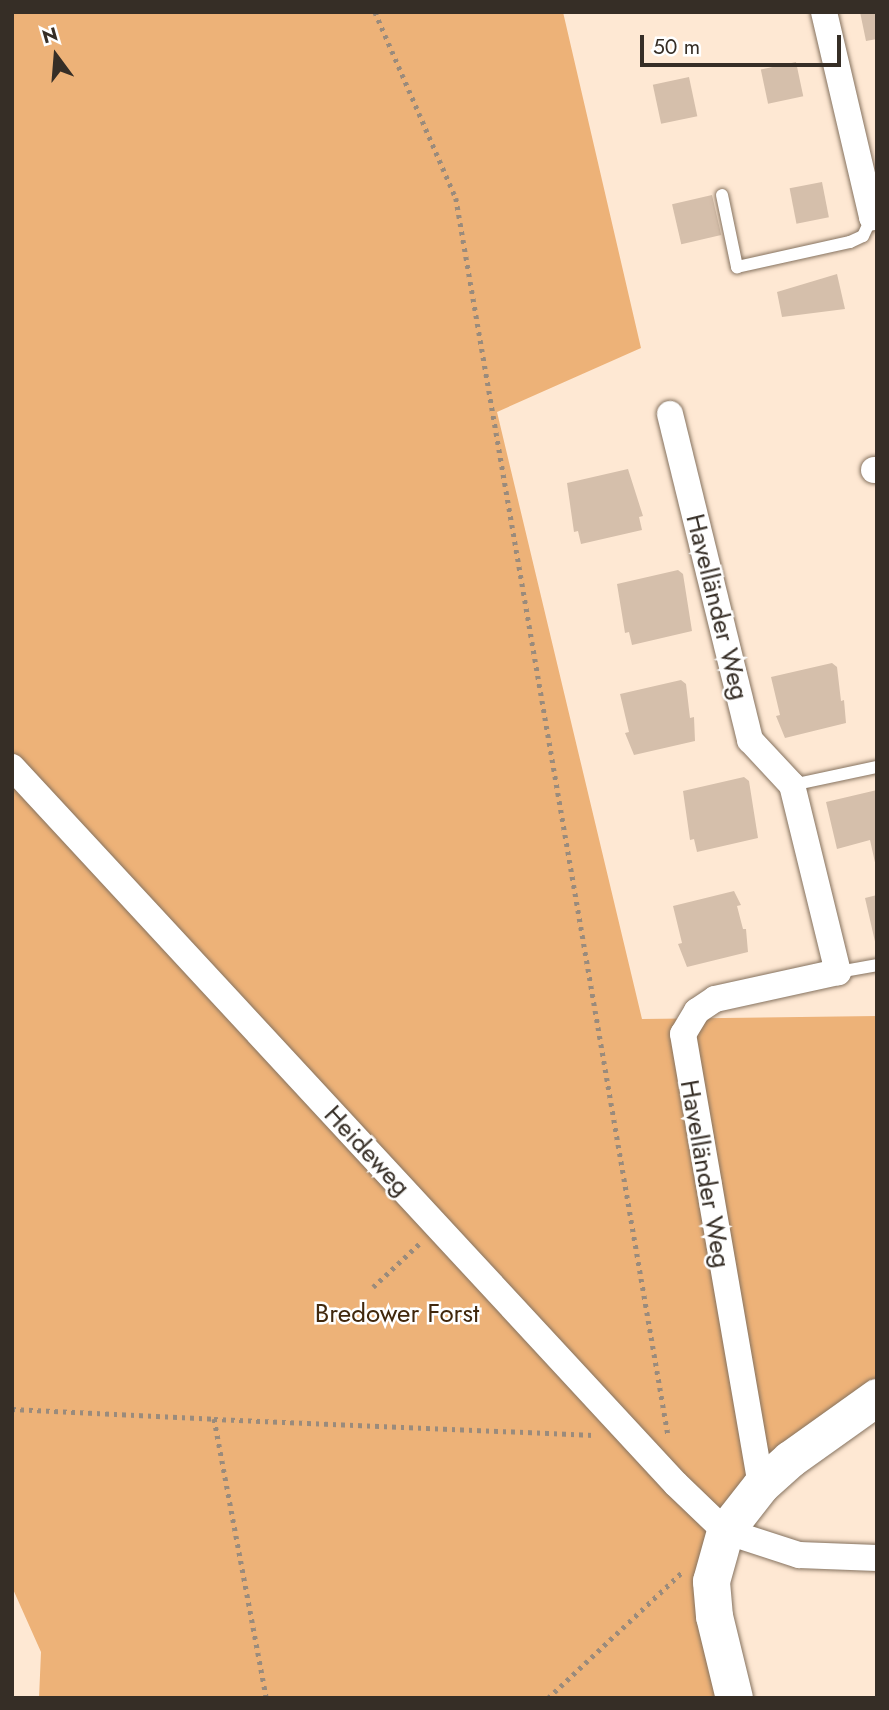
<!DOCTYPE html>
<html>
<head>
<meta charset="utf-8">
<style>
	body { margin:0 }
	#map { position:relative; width:889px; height:1710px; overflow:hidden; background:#fee8d3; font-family:Jost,sans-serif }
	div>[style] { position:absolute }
	.green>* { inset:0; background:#edb278 }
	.building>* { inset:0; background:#d5bfab; transform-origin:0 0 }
	.path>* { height:4.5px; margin-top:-2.25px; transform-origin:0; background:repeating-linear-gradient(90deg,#9a8b7c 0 3.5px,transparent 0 8.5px) }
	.roads { filter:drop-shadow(0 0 2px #85725f) drop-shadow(0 0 2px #85725f) }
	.lane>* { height:12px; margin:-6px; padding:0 6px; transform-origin:6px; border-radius:6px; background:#fff }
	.street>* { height:26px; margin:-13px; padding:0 13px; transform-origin:13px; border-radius:13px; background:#fff }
	.secondary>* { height:37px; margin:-18.5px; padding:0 18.5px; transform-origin:18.5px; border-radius:18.5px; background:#fff }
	span { translate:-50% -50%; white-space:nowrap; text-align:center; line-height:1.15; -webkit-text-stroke:5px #fff; paint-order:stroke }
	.street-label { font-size:26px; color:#362e26 }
	.park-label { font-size:26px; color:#41280d }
	.frame { position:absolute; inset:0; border:14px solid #362e26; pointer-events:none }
	.north { position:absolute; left:21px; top:21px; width:70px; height:70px; -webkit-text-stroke:5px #fff; paint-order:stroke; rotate:344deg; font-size:19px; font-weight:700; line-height:28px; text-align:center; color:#362e26 }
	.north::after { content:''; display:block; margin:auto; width:24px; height:32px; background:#362e26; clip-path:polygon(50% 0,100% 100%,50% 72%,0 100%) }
	.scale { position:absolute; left:640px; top:35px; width:201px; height:32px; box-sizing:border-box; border:4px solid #362e26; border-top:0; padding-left:9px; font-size:21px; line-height:24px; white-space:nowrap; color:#362e26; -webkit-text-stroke:5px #fff; paint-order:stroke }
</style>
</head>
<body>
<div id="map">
	<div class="green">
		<i style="clip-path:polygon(12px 12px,563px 12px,641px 348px,497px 412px,642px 1019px,877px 1016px,877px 1397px,725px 1531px,729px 1698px,39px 1698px,41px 1652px,12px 1587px)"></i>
	</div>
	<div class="building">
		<i style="clip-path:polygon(860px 12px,877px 12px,877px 39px,866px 41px)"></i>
		<i style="left:796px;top:62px;width:35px;height:36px;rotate:78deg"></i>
		<i style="left:689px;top:77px;width:40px;height:37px;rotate:78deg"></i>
		<i style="left:822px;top:182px;width:36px;height:33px;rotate:79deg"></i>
		<i style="left:712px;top:195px;width:41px;height:41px;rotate:77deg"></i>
		<i style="clip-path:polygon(837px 274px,845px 309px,782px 317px,777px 292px)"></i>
		<i style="clip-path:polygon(628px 469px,643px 516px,639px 517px,642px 530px,581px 544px,578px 531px,574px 532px,567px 483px)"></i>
		<i style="clip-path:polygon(678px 570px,683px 574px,692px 631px,632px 645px,629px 632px,625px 633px,617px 584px)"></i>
		<i style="clip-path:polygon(832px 663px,837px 667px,841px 701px,844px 700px,846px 723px,785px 738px,776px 716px,780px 715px,771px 677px)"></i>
		<i style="clip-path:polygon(681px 680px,686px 684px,690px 718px,694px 717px,695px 741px,634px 755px,625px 733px,629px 732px,620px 694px)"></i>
		<i style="clip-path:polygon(744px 777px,749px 781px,758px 838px,697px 852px,694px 839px,690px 840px,683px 791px)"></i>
		<i style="clip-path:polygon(877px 790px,877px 867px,876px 867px,870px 840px,837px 849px,826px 802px)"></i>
		<i style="clip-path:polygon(734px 891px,741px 905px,737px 906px,743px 929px,746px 929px,748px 952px,687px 967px,678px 944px,682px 943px,673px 906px)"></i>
		<i style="clip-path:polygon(877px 895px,877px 946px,876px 946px,865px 898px)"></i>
	</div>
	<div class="path">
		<i style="left:375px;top:12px;width:203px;rotate:66.5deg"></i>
		<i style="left:456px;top:198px;width:1255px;rotate:80.27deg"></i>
		<i style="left:373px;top:1287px;width:63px;rotate:-43.1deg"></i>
		<i style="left:12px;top:1409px;width:202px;rotate:2.8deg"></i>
		<i style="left:266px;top:1698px;width:284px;rotate:-100.6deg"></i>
		<i style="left:214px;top:1419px;width:380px;rotate:2.4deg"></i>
		<i style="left:548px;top:1698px;width:183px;rotate:-43.2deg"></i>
	</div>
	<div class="roads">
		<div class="lane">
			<i style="left:722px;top:195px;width:74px;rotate:78.2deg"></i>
			<i style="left:737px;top:267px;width:116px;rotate:-12.5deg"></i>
			<i style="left:850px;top:242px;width:14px;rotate:-25deg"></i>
			<i style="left:863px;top:236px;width:21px;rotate:-65deg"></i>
			<i style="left:792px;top:785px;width:87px;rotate:-12deg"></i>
			<i style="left:838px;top:972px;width:40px;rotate:-10deg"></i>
		</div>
		<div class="street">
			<i style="left:824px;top:12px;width:211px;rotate:76.8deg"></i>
			<i style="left:872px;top:217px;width:5px;rotate:-11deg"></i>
			<i style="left:670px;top:414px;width:336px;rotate:76.2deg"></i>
			<i style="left:750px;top:740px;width:62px;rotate:47deg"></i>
			<i style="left:792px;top:785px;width:193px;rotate:76.2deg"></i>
			<i style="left:838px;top:972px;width:126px;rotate:167.6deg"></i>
			<i style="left:715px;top:999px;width:22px;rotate:146deg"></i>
			<i style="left:697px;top:1011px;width:27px;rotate:121deg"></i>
			<i style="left:683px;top:1034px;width:458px;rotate:80.2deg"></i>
			<i style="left:874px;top:470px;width:3px"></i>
			<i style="left:12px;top:767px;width:977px;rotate:47.2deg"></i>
			<i style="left:676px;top:1484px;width:68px;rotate:43.8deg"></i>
			<i style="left:725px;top:1531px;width:78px;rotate:18deg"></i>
			<i style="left:799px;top:1555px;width:78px;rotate:2.2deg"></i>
		</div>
		<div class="secondary">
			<i style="left:734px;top:1698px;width:84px;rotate:-103.7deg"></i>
			<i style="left:714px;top:1616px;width:35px;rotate:-95deg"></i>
			<i style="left:711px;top:1581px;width:52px;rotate:-74.4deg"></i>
			<i style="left:725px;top:1531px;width:58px;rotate:-52deg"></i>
			<i style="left:761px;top:1485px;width:39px;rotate:-42deg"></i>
			<i style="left:790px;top:1459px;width:107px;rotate:-35.5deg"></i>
		</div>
	</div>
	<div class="street-label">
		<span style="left:717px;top:607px;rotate:76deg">Havelländer Weg</span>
		<span style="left:367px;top:1151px;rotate:47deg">Heideweg</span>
		<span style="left:705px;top:1174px;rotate:80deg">Havelländer Weg</span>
	</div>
	<div class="park-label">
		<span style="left:397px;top:1314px">Bredower Forst</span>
	</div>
	<div class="frame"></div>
	<div class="north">N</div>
	<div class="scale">50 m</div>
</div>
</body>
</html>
